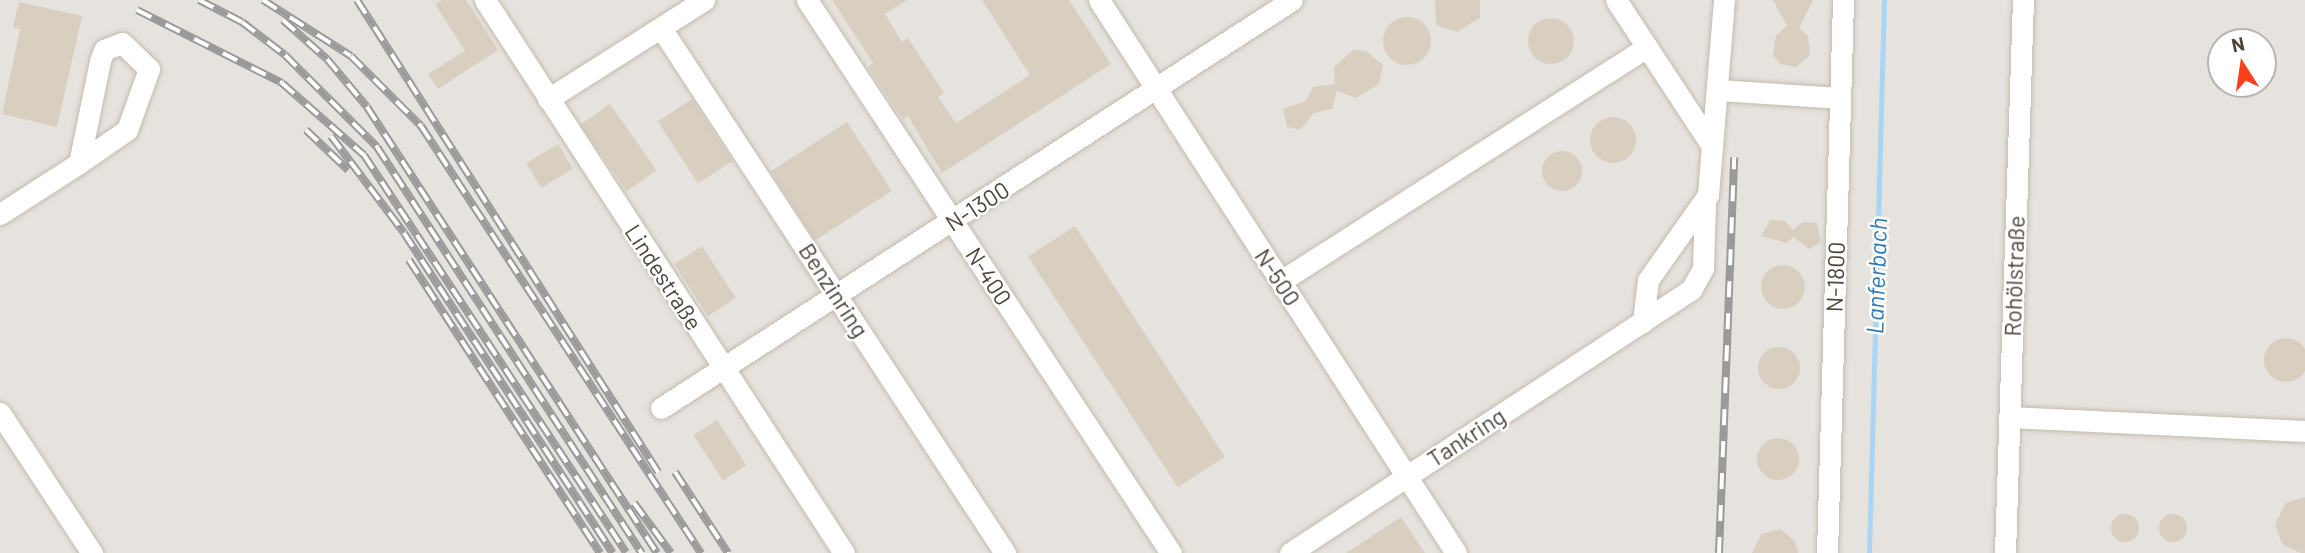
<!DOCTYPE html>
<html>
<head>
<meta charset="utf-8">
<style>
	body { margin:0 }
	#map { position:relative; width:2305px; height:553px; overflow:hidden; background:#f6f3ec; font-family:Barlow,sans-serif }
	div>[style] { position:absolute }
	.industrial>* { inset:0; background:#e6e2dd }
	.stream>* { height:5px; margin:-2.5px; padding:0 2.5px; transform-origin:2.5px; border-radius:2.5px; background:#a9d4f2 }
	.building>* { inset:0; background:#d8cfc1; transform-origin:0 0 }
	.round { border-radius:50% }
	.roads { filter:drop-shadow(0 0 2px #c2bbae) drop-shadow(0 0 2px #c2bbae) }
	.minor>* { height:21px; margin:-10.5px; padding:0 10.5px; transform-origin:10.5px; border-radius:10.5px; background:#fff }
	.rail>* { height:8px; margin-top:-4px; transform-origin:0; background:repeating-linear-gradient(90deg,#fff 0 16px,#9a9a9a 0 32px); box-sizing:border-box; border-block:2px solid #9a9a9a }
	span { translate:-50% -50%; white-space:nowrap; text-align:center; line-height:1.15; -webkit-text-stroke:5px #fff; paint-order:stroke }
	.street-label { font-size:23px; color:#4b4439 }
	.water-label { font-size:24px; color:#2e7ab2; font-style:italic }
	.north { position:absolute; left:2207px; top:28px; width:70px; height:70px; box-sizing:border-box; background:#fff; border:2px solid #b7b4b0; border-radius:50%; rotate:348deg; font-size:19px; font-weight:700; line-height:28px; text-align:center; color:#4b4439 }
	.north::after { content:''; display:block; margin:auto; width:24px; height:32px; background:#fc3f1d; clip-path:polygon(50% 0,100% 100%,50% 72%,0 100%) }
</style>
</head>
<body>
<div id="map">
	<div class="industrial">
		<i style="clip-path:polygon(evenodd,0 0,2305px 0,2305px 553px,0 553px,0 0,2221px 42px,2263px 42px,2263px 84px,2221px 84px,2221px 42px)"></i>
	</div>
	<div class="stream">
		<i style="left:1869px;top:553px;width:553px;rotate:-88.45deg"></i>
	</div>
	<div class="building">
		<i style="clip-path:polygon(442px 0,466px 0,498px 50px,438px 89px,428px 74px,465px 51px,435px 4px)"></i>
		<i style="clip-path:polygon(832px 0,907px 0,885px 14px,902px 42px,908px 38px,944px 93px,938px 97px,956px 123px,1030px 75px,982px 0,1069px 0,1111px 64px,942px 173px,908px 116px,903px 120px,868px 67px,873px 63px)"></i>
		<i style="clip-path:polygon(1435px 0,1480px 0,1480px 18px,1457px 32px,1436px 25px)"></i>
		<i style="clip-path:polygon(1773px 0,1813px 0,1799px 28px,1808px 36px,1810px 55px,1796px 67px,1780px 64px,1773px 55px,1776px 35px,1787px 26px)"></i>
		<i style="clip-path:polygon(19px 2px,82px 16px,57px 127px,2px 114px,20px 29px,13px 27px)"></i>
		<i class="round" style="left:1383px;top:17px;width:48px;height:48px"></i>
		<i class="round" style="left:1528px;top:18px;width:46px;height:46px"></i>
		<i style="clip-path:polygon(1353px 50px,1366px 51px,1383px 65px,1379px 84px,1356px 98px,1337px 91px,1332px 109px,1314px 113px,1300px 130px,1287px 127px,1283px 109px,1306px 101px,1313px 87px,1335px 84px,1334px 67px)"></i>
		<i style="left:692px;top:99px;width:74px;height:41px;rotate:57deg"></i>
		<i style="left:610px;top:104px;width:81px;height:36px;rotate:55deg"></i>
		<i class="round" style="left:1590px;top:117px;width:46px;height:46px"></i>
		<i style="left:847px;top:122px;width:82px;height:91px;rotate:57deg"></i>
		<i style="left:558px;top:144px;width:29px;height:37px;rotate:59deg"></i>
		<i class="round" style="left:1542px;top:151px;width:40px;height:40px"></i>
		<i style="clip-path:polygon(1770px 220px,1785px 221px,1793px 230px,1803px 222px,1817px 223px,1821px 242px,1809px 249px,1793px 237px,1787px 243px,1761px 236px)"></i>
		<i style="left:1075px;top:226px;width:275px;height:56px;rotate:57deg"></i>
		<i style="left:702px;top:246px;width:62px;height:33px;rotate:57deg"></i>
		<i class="round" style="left:1761px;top:265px;width:44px;height:44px"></i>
		<i class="round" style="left:2264px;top:338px;width:44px;height:44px"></i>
		<i class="round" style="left:1758px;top:347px;width:42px;height:42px"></i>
		<i style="left:717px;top:420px;width:54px;height:28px;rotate:57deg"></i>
		<i class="round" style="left:1757px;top:438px;width:42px;height:42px"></i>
		<i style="clip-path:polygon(2305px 497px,2305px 553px,2301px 553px,2282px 544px,2275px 524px,2286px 503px)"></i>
		<i class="round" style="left:2159px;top:514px;width:28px;height:28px"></i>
		<i class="round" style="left:2111px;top:514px;width:28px;height:28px"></i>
		<i style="clip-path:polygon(1401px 517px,1425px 553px,1346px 553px)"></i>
		<i style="clip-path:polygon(1780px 529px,1795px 541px,1798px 553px,1752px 553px,1761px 534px)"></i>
	</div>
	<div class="roads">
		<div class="minor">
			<i style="left:485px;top:0;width:659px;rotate:57.01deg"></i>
			<i style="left:807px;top:0;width:662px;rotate:56.65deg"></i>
			<i style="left:1099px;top:0;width:658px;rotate:57.15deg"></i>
			<i style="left:1616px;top:0;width:175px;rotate:56.7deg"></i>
			<i style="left:661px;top:28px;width:628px;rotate:56.77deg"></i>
			<i style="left:1717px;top:90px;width:123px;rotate:3.7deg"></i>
			<i style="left:548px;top:99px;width:185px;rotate:-32.4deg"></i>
			<i style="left:0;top:214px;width:94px;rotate:-32.8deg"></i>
			<i style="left:79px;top:163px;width:58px;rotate:-34.5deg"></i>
			<i style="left:127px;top:130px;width:65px;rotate:-70.2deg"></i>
			<i style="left:149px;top:69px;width:37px;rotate:-136deg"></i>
			<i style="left:122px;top:43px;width:19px;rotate:159deg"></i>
			<i style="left:104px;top:50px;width:12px;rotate:110deg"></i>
			<i style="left:100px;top:61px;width:104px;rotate:101.6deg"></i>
			<i style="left:1281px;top:281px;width:434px;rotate:-32.6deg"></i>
			<i style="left:1643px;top:322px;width:42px;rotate:-83.2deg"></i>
			<i style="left:1648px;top:280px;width:104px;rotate:-54.8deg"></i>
			<i style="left:1708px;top:195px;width:196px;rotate:-85.3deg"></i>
			<i style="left:661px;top:408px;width:751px;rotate:-32.89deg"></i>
			<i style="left:0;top:413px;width:168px;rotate:56.7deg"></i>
			<i style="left:2009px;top:417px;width:296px;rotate:2.7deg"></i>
			<i style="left:1290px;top:553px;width:480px;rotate:-33.3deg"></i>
			<i style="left:1691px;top:290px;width:25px;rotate:-61deg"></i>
			<i style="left:1703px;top:268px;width:64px;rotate:-88.2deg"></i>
			<i style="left:1827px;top:553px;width:553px;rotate:-88.34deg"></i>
			<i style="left:2005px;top:553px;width:553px;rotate:-88.14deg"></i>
		</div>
	</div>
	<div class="rail">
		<i style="left:199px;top:0;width:48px;rotate:27.1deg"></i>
		<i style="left:242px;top:22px;width:54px;rotate:37.5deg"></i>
		<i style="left:285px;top:55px;width:130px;rotate:45deg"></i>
		<i style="left:377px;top:147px;width:485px;rotate:56.9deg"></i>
		<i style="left:263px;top:0;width:104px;rotate:32.5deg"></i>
		<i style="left:351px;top:56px;width:99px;rotate:45deg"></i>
		<i style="left:421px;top:126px;width:511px;rotate:56.75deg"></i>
		<i style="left:357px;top:0;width:560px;rotate:57.47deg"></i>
		<i style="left:137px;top:10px;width:162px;rotate:26.7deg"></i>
		<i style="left:282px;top:83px;width:109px;rotate:41.3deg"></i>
		<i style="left:364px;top:155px;width:476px;rotate:56.6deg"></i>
		<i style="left:283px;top:20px;width:59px;rotate:41.6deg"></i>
		<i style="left:327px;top:59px;width:62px;rotate:50.2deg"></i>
		<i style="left:367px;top:107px;width:532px;rotate:56.97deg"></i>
		<i style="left:306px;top:130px;width:58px;rotate:43.6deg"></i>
		<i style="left:331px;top:136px;width:121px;rotate:53deg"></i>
		<i style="left:404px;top:233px;width:382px;rotate:56.9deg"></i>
		<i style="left:409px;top:260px;width:350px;rotate:56.9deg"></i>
		<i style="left:675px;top:472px;width:97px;rotate:56.8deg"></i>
		<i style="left:634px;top:503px;width:62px;rotate:53.5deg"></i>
		<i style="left:1719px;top:553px;width:396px;rotate:-87.8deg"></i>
	</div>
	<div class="street-label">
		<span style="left:977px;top:206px;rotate:-33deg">N-1300</span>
		<span style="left:989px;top:276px;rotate:57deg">N-400</span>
		<span style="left:2014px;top:276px;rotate:-88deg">Rohölstraße</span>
		<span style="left:664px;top:277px;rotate:57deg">Lindestraße</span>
		<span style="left:1278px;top:277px;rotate:57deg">N-500</span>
		<span style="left:1835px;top:277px;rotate:-88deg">N-1800</span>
		<span style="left:834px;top:290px;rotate:57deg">Benzinring</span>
		<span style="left:1466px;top:437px;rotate:-33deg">Tankring</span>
	</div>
	<div class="water-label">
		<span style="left:1876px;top:276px;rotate:-88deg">Lanferbach</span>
	</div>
	<div class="north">N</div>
</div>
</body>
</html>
